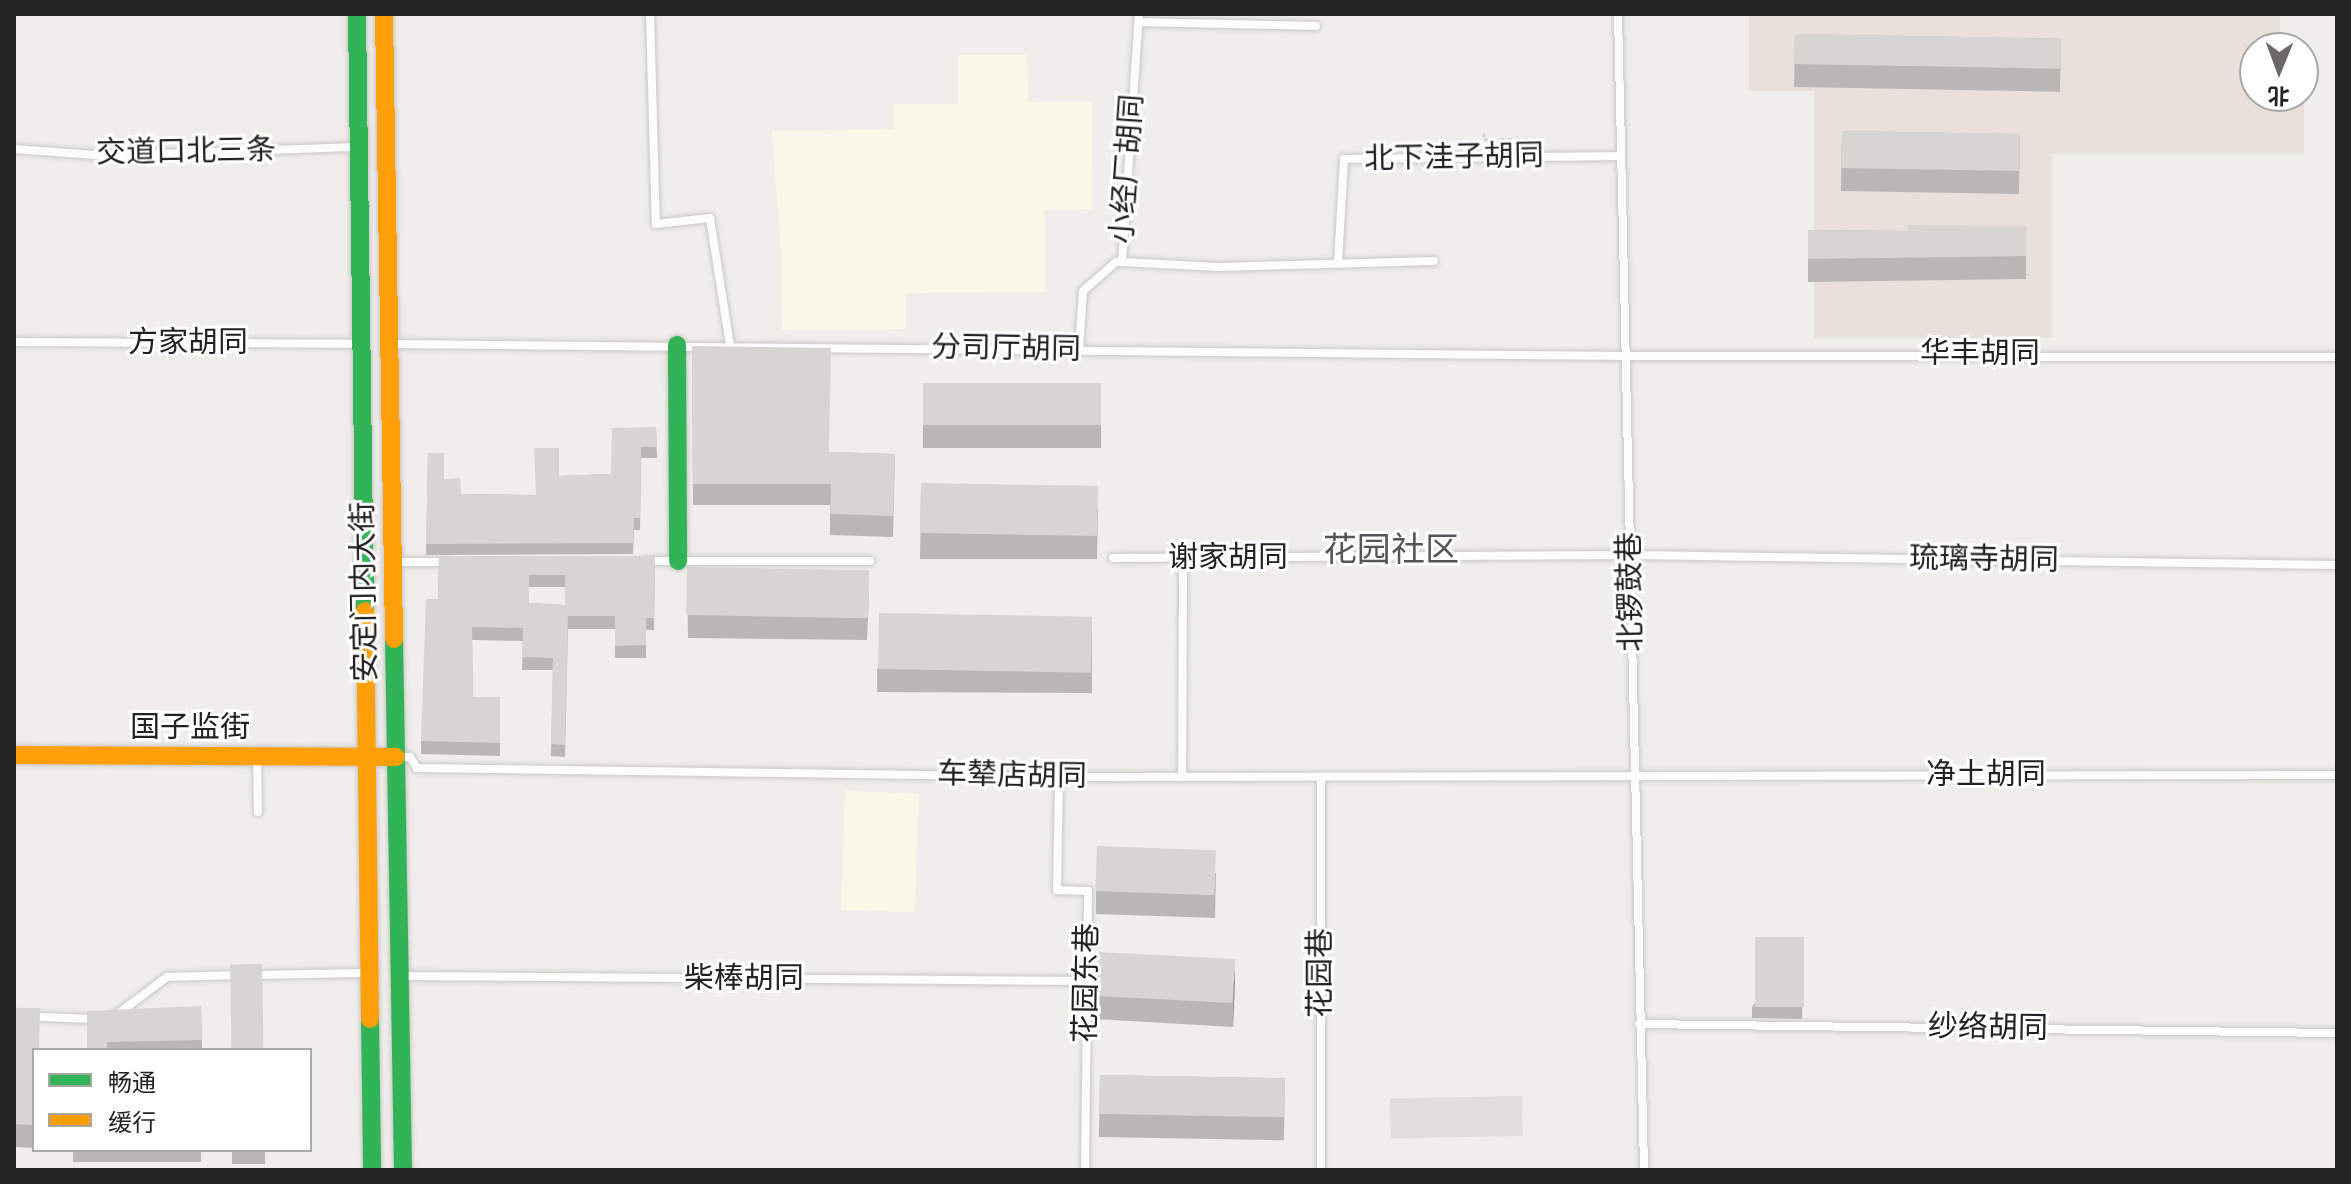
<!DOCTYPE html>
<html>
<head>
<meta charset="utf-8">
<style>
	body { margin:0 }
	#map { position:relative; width:2351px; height:1184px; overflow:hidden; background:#f0eeeb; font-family:"Sofia Sans Condensed","Noto Sans SC",sans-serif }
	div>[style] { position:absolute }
	.residential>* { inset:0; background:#dfdedc; transform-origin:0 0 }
	.education>* { inset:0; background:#f8f7e8; transform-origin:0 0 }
	.military>* { inset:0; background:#eae0db }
	.path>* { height:3px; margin-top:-1.5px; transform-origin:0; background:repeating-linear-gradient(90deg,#dccecd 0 4px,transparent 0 8px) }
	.roads { filter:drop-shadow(0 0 2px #c9c8c7) drop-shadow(0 0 2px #c9c8c7) }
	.lane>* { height:8px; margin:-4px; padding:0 4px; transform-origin:4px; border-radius:4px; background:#fdfcfc }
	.fast>* { height:18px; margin:-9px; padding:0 9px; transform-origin:9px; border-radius:9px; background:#30b455 }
	.slow>* { height:18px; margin:-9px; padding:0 9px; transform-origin:9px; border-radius:9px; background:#ff9f0a }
	.wall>* { inset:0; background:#b9b6b5; transform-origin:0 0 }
	.shaded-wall>* { inset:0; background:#969493 }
	.building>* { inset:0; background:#d7d4d2; transform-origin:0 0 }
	span { translate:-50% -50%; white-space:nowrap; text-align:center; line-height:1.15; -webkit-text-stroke:6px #fff; paint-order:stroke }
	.street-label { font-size:30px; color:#222 }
	.quarter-label { font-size:34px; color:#555 }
	.frame { position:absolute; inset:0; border:16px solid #222; pointer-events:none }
	.legend { position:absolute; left:32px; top:1048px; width:280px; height:104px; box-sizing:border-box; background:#fff; border:2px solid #a7a7a7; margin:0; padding:10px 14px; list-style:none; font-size:24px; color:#222 }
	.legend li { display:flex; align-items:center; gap:16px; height:40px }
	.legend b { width:40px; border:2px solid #a7a7a7 }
	.north { position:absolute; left:2239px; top:32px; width:80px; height:80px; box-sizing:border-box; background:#fff; border:2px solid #a7a7a7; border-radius:50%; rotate:181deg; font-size:22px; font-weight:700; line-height:32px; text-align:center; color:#222 }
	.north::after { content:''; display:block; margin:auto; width:28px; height:36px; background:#6a6968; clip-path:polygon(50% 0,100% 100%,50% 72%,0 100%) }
</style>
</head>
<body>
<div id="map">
	<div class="residential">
		<i style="left:1522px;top:1096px;width:40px;height:132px;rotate:89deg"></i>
	</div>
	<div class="education">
		<i style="clip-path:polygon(958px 55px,1027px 55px,1028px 102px,1092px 101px,1093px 209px,1045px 210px,1046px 292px,906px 293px,906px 329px,782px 330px,781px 253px,772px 131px,893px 129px,893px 104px,958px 104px)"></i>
		<i style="left:845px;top:791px;width:74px;height:119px;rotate:2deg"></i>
	</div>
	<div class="military">
		<i style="clip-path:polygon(1749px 14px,2280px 14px,2280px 48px,2255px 48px,2255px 96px,2303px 96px,2304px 82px,2304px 154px,2052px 154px,2052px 338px,1814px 338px,1814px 91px,1749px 91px)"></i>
	</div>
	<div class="path">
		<i style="left:1484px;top:133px;width:6px;rotate:90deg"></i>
		<i style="left:1484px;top:139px;width:51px"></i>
		<i style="left:1535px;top:139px;width:6px;rotate:90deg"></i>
	</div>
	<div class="roads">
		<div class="lane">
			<i style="left:650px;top:14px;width:210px;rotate:88.4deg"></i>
			<i style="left:656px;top:224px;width:54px;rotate:-6.3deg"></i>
			<i style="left:710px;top:218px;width:129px;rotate:81.1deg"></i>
			<i style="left:1618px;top:14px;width:1156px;rotate:88.71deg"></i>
			<i style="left:1139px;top:22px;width:177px;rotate:1.3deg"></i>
			<i style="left:14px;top:149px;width:94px;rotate:4.3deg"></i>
			<i style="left:108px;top:156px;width:249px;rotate:-2.1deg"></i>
			<i style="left:1122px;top:262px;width:96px;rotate:3deg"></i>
			<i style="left:1218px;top:267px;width:216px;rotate:-1.6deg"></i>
			<i style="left:1338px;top:263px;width:104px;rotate:-86.7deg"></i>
			<i style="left:1344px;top:159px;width:276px;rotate:-0.6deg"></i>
			<i style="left:14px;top:342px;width:342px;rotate:0.3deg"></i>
			<i style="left:394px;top:344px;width:1229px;rotate:0.56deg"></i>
			<i style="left:1623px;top:356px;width:714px;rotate:0.08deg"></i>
			<i style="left:1079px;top:350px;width:59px;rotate:-86.1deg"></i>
			<i style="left:1083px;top:291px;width:44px;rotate:-41.3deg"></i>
			<i style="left:1116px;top:262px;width:6px"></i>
			<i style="left:1122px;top:262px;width:249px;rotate:-86.1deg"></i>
			<i style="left:1113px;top:558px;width:518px;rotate:-0.33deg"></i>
			<i style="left:1631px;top:555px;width:706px;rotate:0.81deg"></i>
			<i style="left:646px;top:561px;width:224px"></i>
			<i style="left:398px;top:562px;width:50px"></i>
			<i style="left:257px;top:757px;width:55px;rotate:89deg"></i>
			<i style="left:400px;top:757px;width:10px"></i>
			<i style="left:410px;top:757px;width:13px;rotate:58deg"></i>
			<i style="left:417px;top:768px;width:642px;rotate:0.8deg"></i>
			<i style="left:1059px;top:777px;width:1278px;rotate:-0.09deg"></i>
			<i style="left:1059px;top:777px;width:113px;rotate:91deg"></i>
			<i style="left:1057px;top:890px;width:31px;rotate:2deg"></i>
			<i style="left:1088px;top:891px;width:279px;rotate:90.6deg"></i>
			<i style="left:1182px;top:777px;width:218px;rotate:-89.7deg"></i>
			<i style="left:254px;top:975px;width:110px;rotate:-1deg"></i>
			<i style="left:405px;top:976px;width:683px;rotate:0.42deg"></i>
			<i style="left:14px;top:1016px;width:81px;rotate:2.1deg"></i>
			<i style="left:115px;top:1016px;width:65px;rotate:-36.9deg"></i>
			<i style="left:167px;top:977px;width:73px;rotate:-1.6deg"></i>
			<i style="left:1639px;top:1024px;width:698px;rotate:0.74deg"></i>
			<i style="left:1321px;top:1170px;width:393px;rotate:-90deg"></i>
		</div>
		<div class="fast">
			<i style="left:357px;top:14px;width:597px;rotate:89.23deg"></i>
			<i style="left:677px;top:345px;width:216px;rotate:89.7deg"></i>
			<i style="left:394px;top:639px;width:531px;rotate:89.03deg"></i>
			<i style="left:370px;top:1019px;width:151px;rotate:89.2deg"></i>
		</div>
		<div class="slow">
			<i style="left:384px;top:14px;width:625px;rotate:89.08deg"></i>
			<i style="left:365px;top:611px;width:408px;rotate:89.3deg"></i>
			<i style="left:14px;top:755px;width:382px;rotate:0.3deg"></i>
		</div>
	</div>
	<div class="wall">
		<i style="left:1795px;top:34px;width:266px;height:53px;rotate:1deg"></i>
		<i style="left:1842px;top:131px;width:178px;height:60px;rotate:1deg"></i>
		<i style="clip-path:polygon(2026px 226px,2026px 279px,1808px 282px,1808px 230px,1908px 231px)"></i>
		<i style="clip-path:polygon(692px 346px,829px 452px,895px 454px,893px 537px,830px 535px,830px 505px,693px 505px)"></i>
		<i style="left:923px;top:383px;width:178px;height:65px"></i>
		<i style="clip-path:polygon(656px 427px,657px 458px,641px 458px,640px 530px,634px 530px,633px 554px,426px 555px,428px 453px,444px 479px,461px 494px,536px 495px,559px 476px,611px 474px)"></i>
		<i style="clip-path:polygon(921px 487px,1098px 509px,1097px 559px,920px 559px)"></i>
		<i style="clip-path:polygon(evenodd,439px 556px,655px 556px,654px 630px,646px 630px,646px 658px,615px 658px,615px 629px,568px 629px,565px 757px,551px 756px,553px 670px,522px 670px,523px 641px,472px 640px,473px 697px,500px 697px,500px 756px,421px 754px,421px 741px,438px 599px,439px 556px,529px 587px,565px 587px,565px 605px,529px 603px,529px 587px)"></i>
		<i style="clip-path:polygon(687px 567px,869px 593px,867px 640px,688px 638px)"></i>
		<i style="clip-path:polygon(1092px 617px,1092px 693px,877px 692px,877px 669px)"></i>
		<i style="clip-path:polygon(1216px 873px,1215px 918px,1096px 914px,1096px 891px)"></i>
		<i style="clip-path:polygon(1804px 937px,1802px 1019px,1752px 1018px,1752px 1007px)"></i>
		<i style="clip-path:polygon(1235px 982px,1233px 1027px,1096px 1019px,1096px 996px)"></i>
		<i style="clip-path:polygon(201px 1006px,202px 1050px,87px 1050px)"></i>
		<i style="clip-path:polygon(14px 1008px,34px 1050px,34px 1148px,14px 1147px)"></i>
		<i style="left:1100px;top:1075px;width:185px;height:62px;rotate:1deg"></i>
		<i style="left:73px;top:1150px;width:128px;height:12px"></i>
		<i style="left:232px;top:1150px;width:33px;height:14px"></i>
	</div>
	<div class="shaded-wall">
		<i style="clip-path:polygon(1235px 959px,1235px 982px,1233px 1027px,1233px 1004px)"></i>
	</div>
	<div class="building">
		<i style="left:1795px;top:34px;width:266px;height:30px;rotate:1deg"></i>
		<i style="left:1842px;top:131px;width:178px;height:37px;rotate:1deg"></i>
		<i style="clip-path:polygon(1908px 225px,2026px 226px,2026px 256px,1808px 259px,1808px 230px,1908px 231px)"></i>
		<i style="clip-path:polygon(692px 346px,831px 348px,829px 452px,895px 454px,893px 516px,830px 514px,831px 484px,693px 484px)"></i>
		<i style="left:923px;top:383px;width:178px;height:42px"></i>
		<i style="clip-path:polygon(656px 427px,657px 447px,641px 447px,640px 518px,634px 518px,633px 543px,426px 544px,428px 453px,444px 453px,444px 479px,460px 478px,461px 494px,536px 495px,534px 448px,559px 448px,559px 476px,611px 474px,612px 428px)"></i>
		<i style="left:1098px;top:486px;width:50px;height:177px;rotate:91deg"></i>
		<i style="clip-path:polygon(evenodd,439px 556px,655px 556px,654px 618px,646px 618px,646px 645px,615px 646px,615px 616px,568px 616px,565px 745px,551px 744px,553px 658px,522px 657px,523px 628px,472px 627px,473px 697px,500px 697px,500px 743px,421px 741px,426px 599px,438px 599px,439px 556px,529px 575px,565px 575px,565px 605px,529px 603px,529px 575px)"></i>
		<i style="left:687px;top:567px;width:182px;height:48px;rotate:1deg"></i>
		<i style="left:879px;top:613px;width:213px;height:56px;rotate:1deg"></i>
		<i style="left:1097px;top:846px;width:119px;height:45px;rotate:2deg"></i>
		<i style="left:1755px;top:937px;width:49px;height:70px"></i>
		<i style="left:1099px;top:952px;width:136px;height:44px;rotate:3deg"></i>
		<i style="left:262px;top:964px;width:86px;height:32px;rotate:89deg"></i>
		<i style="clip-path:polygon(201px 1006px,202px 1040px,107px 1042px,107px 1050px,87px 1050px,87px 1011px)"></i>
		<i style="clip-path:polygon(14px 1008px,40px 1008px,39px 1050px,34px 1050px,34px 1125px,14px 1124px)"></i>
		<i style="left:1100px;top:1075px;width:185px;height:39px;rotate:1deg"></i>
	</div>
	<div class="street-label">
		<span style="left:186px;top:152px;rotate:-1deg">交道口北三条</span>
		<span style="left:1454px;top:158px;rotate:-1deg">北下洼子胡同</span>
		<span style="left:1128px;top:169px;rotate:-86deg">小经厂胡同</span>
		<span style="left:188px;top:343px">方家胡同</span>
		<span style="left:1006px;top:349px;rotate:1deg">分司厅胡同</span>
		<span style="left:1980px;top:354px">华丰胡同</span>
		<span style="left:1228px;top:558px">谢家胡同</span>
		<span style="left:1984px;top:560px;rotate:1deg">琉璃寺胡同</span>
		<span style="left:365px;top:592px;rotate:-91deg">安定门内大街</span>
		<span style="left:1631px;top:592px;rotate:-91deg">北锣鼓巷</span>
		<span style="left:190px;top:728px">国子监街</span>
		<span style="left:1986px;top:775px">净土胡同</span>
		<span style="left:1012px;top:776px;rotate:1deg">车辇店胡同</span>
		<span style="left:1321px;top:973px;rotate:-90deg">花园巷</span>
		<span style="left:744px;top:979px">柴棒胡同</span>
		<span style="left:1087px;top:983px;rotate:-89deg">花园东巷</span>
		<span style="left:1988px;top:1028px;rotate:1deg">纱络胡同</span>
	</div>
	<div class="quarter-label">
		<span style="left:1391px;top:551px">花园社区</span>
	</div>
	<div class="frame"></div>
	<ul class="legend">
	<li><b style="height:10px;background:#30b455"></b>畅通</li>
	<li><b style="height:10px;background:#ff9f0a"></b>缓行</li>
	</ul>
	<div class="north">北</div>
</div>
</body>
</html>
